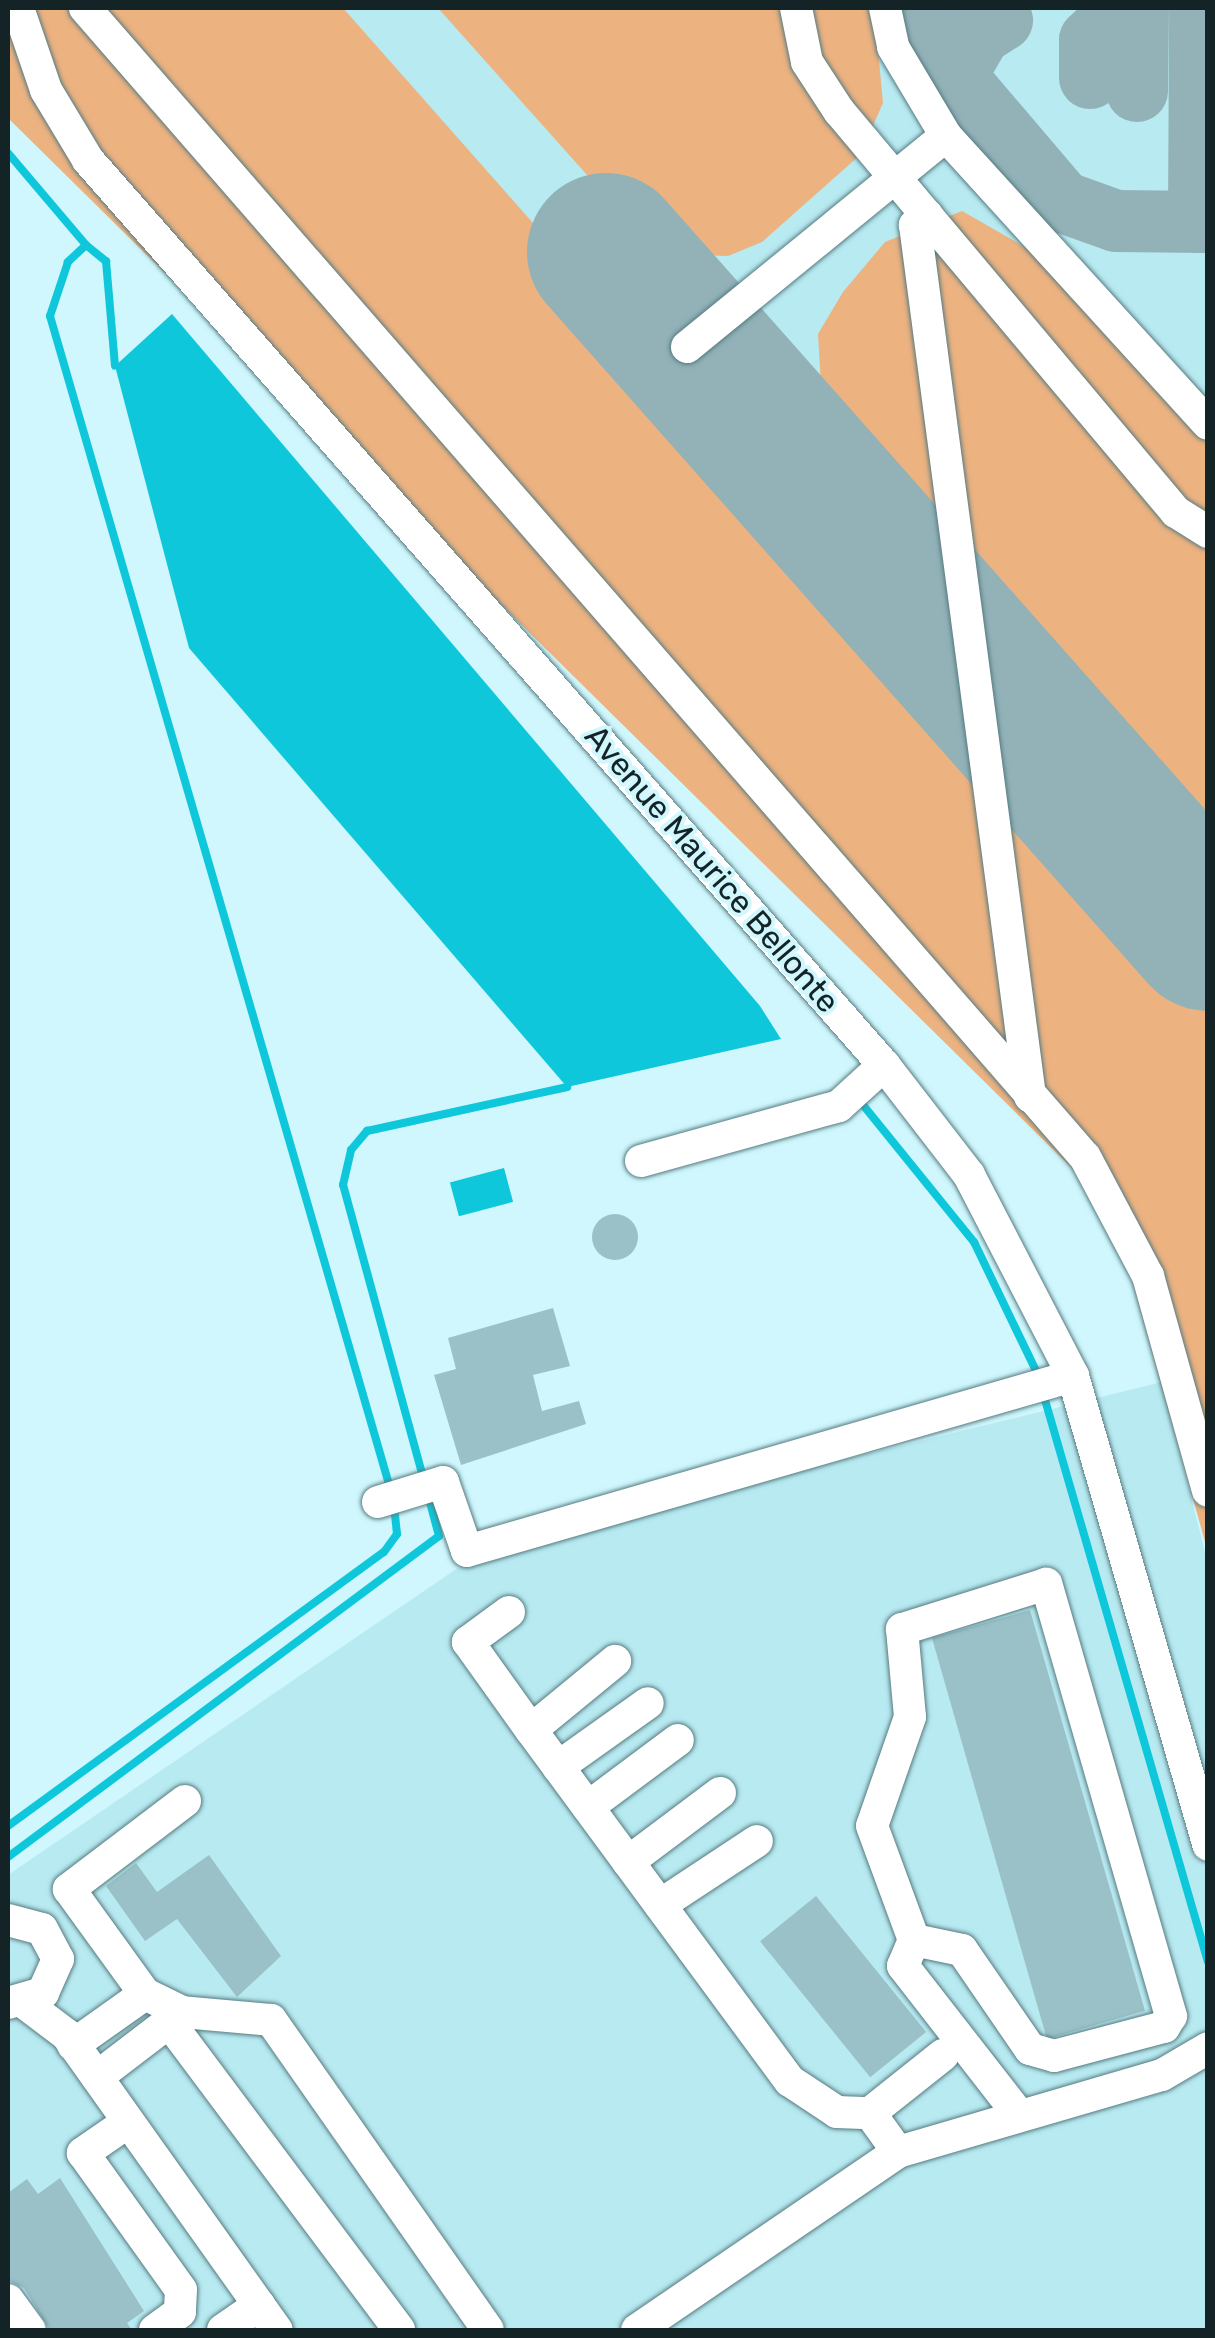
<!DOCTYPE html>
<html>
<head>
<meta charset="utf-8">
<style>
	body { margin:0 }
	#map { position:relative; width:1215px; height:2338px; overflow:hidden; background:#cff7fd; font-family:Rubik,sans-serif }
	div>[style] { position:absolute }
	.built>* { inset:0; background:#b8eaf1 }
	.green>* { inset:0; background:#ecb280 }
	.water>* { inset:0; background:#0fc7da; transform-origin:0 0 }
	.stream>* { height:8px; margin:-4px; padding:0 4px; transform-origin:4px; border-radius:4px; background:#0fc7da }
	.taxiway>* { height:62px; margin:-31px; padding:0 31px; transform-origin:31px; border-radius:31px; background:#92b2b8 }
	.runway>* { height:158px; margin:-79px; padding:0 79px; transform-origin:79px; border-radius:79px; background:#92b2b8 }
	.building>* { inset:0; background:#9ac1c7; transform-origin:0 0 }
	.round { border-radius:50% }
	.roads { filter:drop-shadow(0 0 2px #567b80) drop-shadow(0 0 2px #567b80) }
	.minor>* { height:32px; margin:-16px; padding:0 16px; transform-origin:16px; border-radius:16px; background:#fff }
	span { translate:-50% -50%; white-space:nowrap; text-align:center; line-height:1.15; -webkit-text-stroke:8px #cff7fd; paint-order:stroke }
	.street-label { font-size:32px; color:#142426 }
	.frame { position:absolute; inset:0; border:10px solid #142426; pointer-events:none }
</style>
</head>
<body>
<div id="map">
	<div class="built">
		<i style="clip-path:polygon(61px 8px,1207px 8px,1207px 1543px,1174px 1430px,1208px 1564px,1207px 2330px,8px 2330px,8px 1875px,490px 1546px,1162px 1382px,1123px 1248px,1085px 1181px)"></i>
	</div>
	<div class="green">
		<i style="clip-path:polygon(8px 8px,343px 8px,1207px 986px,1207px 1549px,1123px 1248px,1085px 1181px,8px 118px)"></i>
		<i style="clip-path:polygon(438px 8px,874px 8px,883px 103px,860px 155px,762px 242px,728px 256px,696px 255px,629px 222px)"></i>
		<i style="clip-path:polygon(962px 211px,1051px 262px,1207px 435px,1207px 879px,930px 567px,848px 458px,822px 402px,818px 334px,843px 292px,885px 242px)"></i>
	</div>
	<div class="water">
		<i style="clip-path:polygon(172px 314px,760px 1006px,781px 1039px,567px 1087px,189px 648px,115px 366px)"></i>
		<i style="left:504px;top:1168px;width:35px;height:56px;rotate:75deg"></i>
	</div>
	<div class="stream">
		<i style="left:8px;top:153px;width:121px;rotate:49.7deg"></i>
		<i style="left:86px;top:245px;width:25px;rotate:137deg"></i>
		<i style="left:68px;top:262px;width:57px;rotate:108.4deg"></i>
		<i style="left:50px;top:316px;width:1220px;rotate:73.82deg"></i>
		<i style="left:86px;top:245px;width:26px;rotate:39deg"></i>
		<i style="left:106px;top:261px;width:105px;rotate:85.1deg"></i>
		<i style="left:859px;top:1100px;width:183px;rotate:51deg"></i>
		<i style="left:974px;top:1242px;width:148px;rotate:64.3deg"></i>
		<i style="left:1043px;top:1393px;width:592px;rotate:73.83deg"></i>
		<i style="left:423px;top:1477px;width:303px;rotate:-105.3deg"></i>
		<i style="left:343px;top:1185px;width:36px;rotate:-77deg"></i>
		<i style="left:351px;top:1150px;width:25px;rotate:-50deg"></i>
		<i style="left:367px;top:1131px;width:205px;rotate:-12.4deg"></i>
		<i style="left:8px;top:1826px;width:465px;rotate:-36.1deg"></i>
		<i style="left:384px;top:1552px;width:22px;rotate:-54deg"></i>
		<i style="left:397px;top:1534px;width:27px;rotate:-96deg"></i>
		<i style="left:8px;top:1857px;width:537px;rotate:-36.68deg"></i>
		<i style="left:439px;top:1536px;width:42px;rotate:-105deg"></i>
	</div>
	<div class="taxiway">
		<i style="left:931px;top:8px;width:53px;rotate:78.1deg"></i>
		<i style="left:942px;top:60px;width:187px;rotate:49.6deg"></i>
		<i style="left:1063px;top:202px;width:56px;rotate:19.7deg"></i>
		<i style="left:1116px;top:221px;width:92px;rotate:0.6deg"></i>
		<i style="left:955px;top:77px;width:50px;rotate:-59.8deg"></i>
		<i style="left:980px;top:34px;width:26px;rotate:-32deg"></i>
		<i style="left:1090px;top:78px;width:38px;rotate:-90deg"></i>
		<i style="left:1090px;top:40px;width:46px;rotate:-44.1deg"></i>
		<i style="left:1137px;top:91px;width:83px;rotate:-89.3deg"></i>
		<i style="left:1199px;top:222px;width:214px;rotate:-89.7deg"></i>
	</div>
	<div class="runway">
		<i style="left:606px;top:252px;width:908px;rotate:48.48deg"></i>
	</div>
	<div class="building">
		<i class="round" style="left:592px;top:1214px;width:46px;height:46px"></i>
		<i style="clip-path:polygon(553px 1308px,570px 1366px,533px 1375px,542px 1411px,579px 1401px,586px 1424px,461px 1465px,434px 1375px,456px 1369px,448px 1338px)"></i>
		<i style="left:1030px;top:1610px;width:417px;height:102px;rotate:74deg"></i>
		<i style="clip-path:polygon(209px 1855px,281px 1956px,237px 1997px,177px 1919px,145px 1941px,106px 1886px,136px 1863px,157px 1892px)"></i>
		<i style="left:816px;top:1896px;width:175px;height:72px;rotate:51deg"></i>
		<i style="clip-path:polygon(60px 2178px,144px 2311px,127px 2323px,132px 2330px,50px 2330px,24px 2288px,8px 2280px,8px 2193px,27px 2179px,38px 2194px)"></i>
	</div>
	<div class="roads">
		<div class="minor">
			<i style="left:18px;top:8px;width:87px;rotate:71.1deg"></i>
			<i style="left:46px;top:90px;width:82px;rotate:59deg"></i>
			<i style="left:88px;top:160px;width:1205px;rotate:48.67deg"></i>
			<i style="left:884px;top:1065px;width:139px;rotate:52.3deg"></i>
			<i style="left:969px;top:1175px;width:226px;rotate:62.6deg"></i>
			<i style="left:1073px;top:1376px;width:488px;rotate:73.9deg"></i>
			<i style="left:85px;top:8px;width:1523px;rotate:48.97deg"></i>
			<i style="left:1085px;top:1157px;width:135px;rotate:62.1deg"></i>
			<i style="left:1148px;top:1276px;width:223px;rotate:74.4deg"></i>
			<i style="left:796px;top:8px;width:55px;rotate:78.5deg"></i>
			<i style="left:807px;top:62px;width:59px;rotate:56.9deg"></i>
			<i style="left:839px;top:111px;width:524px;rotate:49.96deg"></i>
			<i style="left:1176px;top:512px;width:38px;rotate:32deg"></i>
			<i style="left:885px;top:8px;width:40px;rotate:78deg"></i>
			<i style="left:893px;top:47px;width:104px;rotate:59.2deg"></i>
			<i style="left:946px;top:136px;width:389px;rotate:47.7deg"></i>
			<i style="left:927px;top:215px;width:16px;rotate:140deg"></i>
			<i style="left:915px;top:225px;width:879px;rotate:82.48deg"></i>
			<i style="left:687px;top:347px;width:334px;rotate:-39.2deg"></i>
			<i style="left:641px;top:1161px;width:205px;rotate:-15.5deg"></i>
			<i style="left:839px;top:1106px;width:61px;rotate:-42.3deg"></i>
			<i style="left:378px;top:1502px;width:68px;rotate:-17.1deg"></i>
			<i style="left:443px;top:1482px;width:73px;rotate:70.8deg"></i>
			<i style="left:467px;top:1551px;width:631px;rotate:-16.11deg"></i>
			<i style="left:509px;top:1612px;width:51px;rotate:143.8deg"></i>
			<i style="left:468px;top:1642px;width:108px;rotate:54.4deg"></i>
			<i style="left:531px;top:1730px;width:436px;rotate:53.6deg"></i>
			<i style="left:790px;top:2081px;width:56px;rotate:33.4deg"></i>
			<i style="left:837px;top:2112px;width:33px;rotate:2deg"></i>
			<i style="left:531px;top:1730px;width:109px;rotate:-39.4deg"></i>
			<i style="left:558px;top:1767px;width:110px;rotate:-35.4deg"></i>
			<i style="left:185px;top:1801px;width:146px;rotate:142.8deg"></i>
			<i style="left:69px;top:1889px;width:130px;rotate:54.1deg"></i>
			<i style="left:145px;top:1994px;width:41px;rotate:25.9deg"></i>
			<i style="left:182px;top:2012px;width:89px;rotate:5.1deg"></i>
			<i style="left:271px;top:2020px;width:378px;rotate:55deg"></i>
			<i style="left:588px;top:1807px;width:112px;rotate:-36.7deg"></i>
			<i style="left:628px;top:1862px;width:115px;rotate:-36.9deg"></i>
			<i style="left:660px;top:1905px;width:116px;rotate:-33.4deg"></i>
			<i style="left:8px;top:1920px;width:35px;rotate:15deg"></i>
			<i style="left:42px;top:1929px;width:34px;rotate:62deg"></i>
			<i style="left:58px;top:1959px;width:37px;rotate:114deg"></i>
			<i style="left:43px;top:1993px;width:36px;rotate:164deg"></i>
			<i style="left:914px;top:1940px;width:49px;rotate:11.8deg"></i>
			<i style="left:962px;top:1950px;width:120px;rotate:55.5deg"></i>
			<i style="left:1030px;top:2049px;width:25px;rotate:16deg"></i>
			<i style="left:1054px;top:2056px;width:114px;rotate:-14.8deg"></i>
			<i style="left:1164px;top:2027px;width:13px;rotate:-58deg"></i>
			<i style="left:1171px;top:2016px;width:450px;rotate:-106.1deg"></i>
			<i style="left:1046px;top:1584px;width:151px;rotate:162.6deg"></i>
			<i style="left:902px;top:1629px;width:88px;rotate:84.8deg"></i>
			<i style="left:910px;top:1717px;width:115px;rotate:109.2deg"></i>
			<i style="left:872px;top:1826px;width:121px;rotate:69.8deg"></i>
			<i style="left:914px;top:1940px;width:28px;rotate:113deg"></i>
			<i style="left:903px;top:1966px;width:189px;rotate:52.1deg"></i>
			<i style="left:26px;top:2004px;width:51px;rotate:37.1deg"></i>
			<i style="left:67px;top:2035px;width:362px;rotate:54.6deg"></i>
			<i style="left:169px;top:2022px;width:384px;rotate:53.2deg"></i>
			<i style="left:73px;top:2045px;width:88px;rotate:-35.3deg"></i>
			<i style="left:97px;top:2077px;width:107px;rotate:-37.4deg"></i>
			<i style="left:128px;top:2122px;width:55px;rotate:145.4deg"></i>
			<i style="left:83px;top:2153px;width:168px;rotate:54.4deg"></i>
			<i style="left:181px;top:2290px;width:22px;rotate:93deg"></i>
			<i style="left:180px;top:2312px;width:31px;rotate:144deg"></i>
			<i style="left:898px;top:2152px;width:48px;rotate:-125.7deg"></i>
			<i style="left:870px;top:2113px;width:93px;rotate:-38.5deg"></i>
			<i style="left:8px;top:2300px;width:37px;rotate:54deg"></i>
			<i style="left:223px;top:2330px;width:44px;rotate:-34.8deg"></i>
			<i style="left:637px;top:2330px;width:316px;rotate:-34.3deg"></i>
			<i style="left:898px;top:2152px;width:275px;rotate:-16.3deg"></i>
			<i style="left:1162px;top:2075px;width:53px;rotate:-30.4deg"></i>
		</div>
	</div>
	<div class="street-label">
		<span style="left:712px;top:869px;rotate:49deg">Avenue Maurice Bellonte</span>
	</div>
	<div class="frame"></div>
</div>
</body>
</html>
